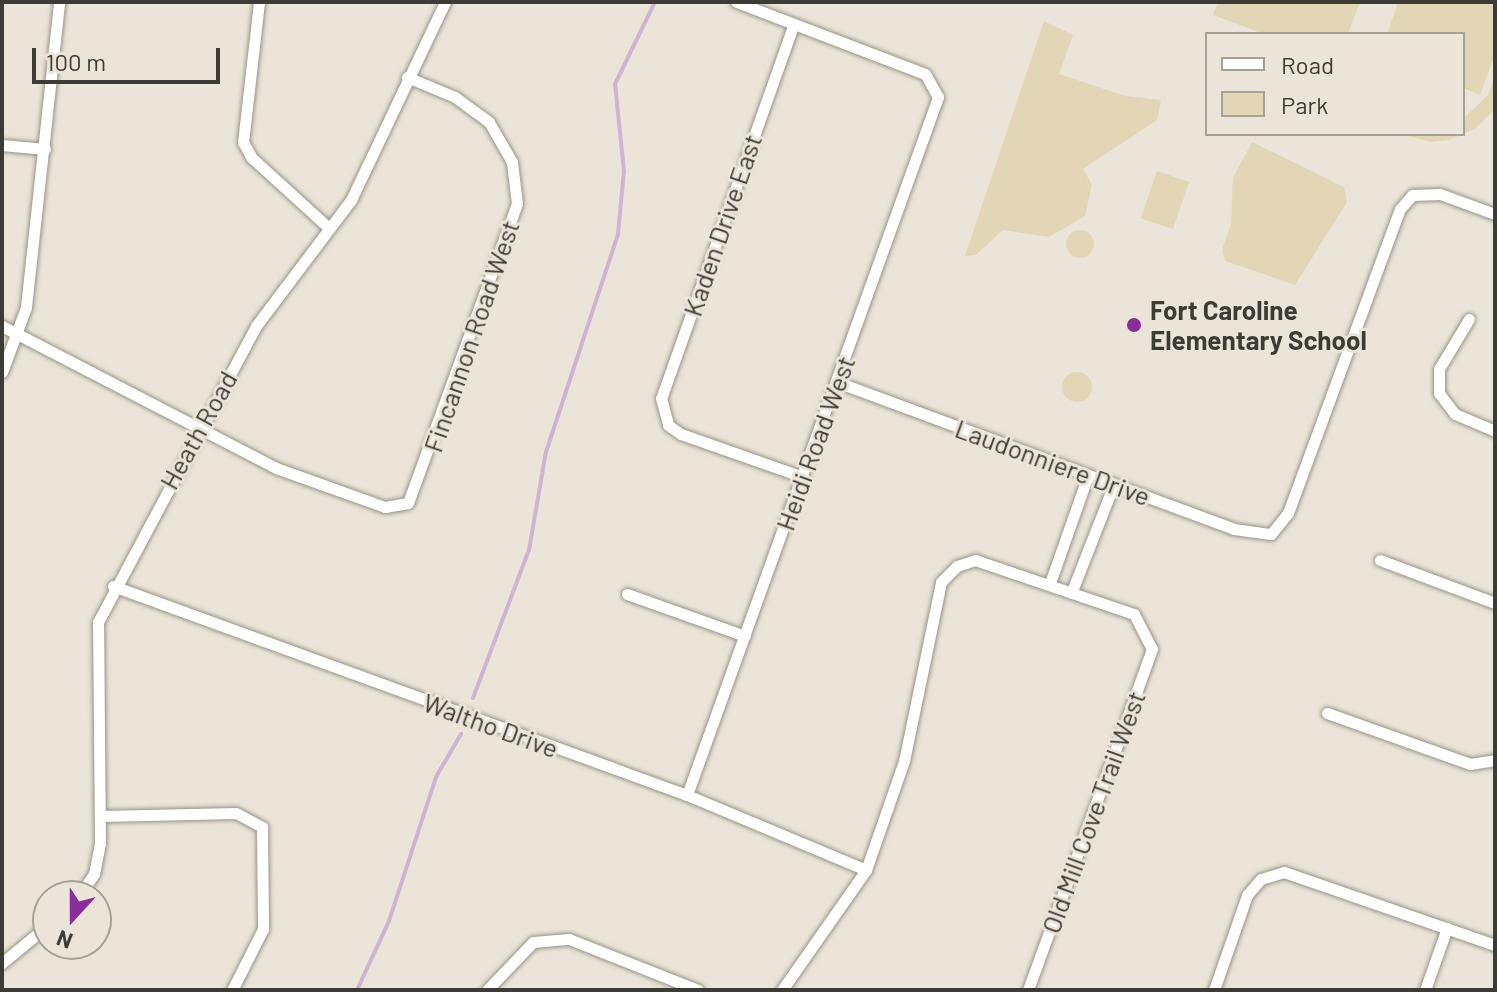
<!DOCTYPE html>
<html>
<head>
<meta charset="utf-8">
<style>
	body { margin:0 }
	#map { position:relative; width:1497px; height:992px; overflow:hidden; background:#eae5d8; font-family:Barlow,sans-serif }
	div>[style] { position:absolute }
	.green>* { inset:0; background:#e3d6b7; transform-origin:0 0 }
	.round { border-radius:50% }
	.stream>* { height:4px; margin:-2px; padding:0 2px; transform-origin:2px; border-radius:2px; background:#d0b3d4 }
	.roads { filter:drop-shadow(0 0 2px #999488) drop-shadow(0 0 2px #999488) }
	.street>* { height:11px; margin:-5.5px; padding:0 5.5px; transform-origin:5.5px; border-radius:5.5px; background:#fff }
	.dots>* { width:22px; height:22px; translate:-50% -50%; box-sizing:border-box; border:4px solid #eae5d8; border-radius:50% }
	span { translate:-50% -50%; white-space:nowrap; text-align:center; line-height:1.15; -webkit-text-stroke:6px #eae5d8; paint-order:stroke }
	.street-label { font-size:26px; color:#3d3b36 }
	.poi-label { font-size:26px; color:#3d3b36; font-weight:700 }
	.left { translate:0 -50%; text-align:left }
	.frame { position:absolute; inset:0; border:4px solid #3d3b36; pointer-events:none }
	.legend { position:absolute; left:1205px; top:32px; width:260px; height:104px; box-sizing:border-box; background:#eae5d8; border:2px solid #a5a197; margin:0; padding:10px 14px; list-style:none; font-size:24px; color:#3d3b36 }
	.legend li { display:flex; align-items:center; gap:16px; height:40px }
	.legend b { width:40px; border:2px solid #a5a197 }
	.north { position:absolute; left:32px; top:880px; width:80px; height:80px; box-sizing:border-box; background:#eae5d8; border:2px solid #a5a197; border-radius:50%; rotate:201deg; font-size:22px; font-weight:700; line-height:32px; text-align:center; color:#3d3b36 }
	.north::after { content:''; display:block; margin:auto; width:28px; height:36px; background:#892d98; clip-path:polygon(50% 0,100% 100%,50% 72%,0 100%) }
	.scale { position:absolute; left:32px; top:48px; width:188px; height:36px; box-sizing:border-box; border:4px solid #3d3b36; border-top:0; padding-left:10px; font-size:24px; line-height:28px; white-space:nowrap; color:#3d3b36; -webkit-text-stroke:6px #eae5d8; paint-order:stroke }
</style>
</head>
<body>
<div id="map">
	<div class="green">
		<i style="clip-path:polygon(1218px 2px,1360px 2px,1348px 34px,1264px 34px,1213px 15px)"></i>
		<i style="clip-path:polygon(1398px 2px,1495px 2px,1495px 54px,1480px 95px,1463px 88px,1463px 34px,1387px 34px)"></i>
		<i style="clip-path:polygon(1044px 21px,1073px 35px,1059px 74px,1125px 96px,1161px 100px,1157px 120px,1083px 169px,1092px 185px,1085px 216px,1049px 237px,1003px 230px,976px 255px,965px 256px)"></i>
		<i style="clip-path:polygon(1495px 75px,1495px 109px,1475px 129px,1449px 140px,1430px 142px,1402px 134px,1463px 134px,1463px 119px,1488px 95px)"></i>
		<i style="clip-path:polygon(1252px 142px,1344px 187px,1347px 202px,1295px 285px,1225px 261px,1222px 250px,1231px 224px,1233px 178px)"></i>
		<i style="left:1157px;top:171px;width:34px;height:50px;rotate:19deg"></i>
		<i class="round" style="left:1066px;top:230px;width:28px;height:28px"></i>
		<i class="round" style="left:1062px;top:372px;width:30px;height:30px"></i>
	</div>
	<div class="stream">
		<i style="left:473px;top:698px;width:158px;rotate:-69.3deg"></i>
		<i style="left:529px;top:550px;width:99px;rotate:-80.2deg"></i>
		<i style="left:546px;top:452px;width:230px;rotate:-71.7deg"></i>
		<i style="left:618px;top:234px;width:63px;rotate:-84.6deg"></i>
		<i style="left:624px;top:171px;width:87px;rotate:-95.9deg"></i>
		<i style="left:615px;top:84px;width:91px;rotate:-64deg"></i>
		<i style="left:357px;top:990px;width:76px;rotate:-65.1deg"></i>
		<i style="left:389px;top:921px;width:151px;rotate:-71.9deg"></i>
		<i style="left:436px;top:777px;width:50px;rotate:-59.8deg"></i>
	</div>
	<div class="roads">
		<div class="street">
			<i style="left:259px;top:2px;width:141px;rotate:96.5deg"></i>
			<i style="left:243px;top:142px;width:18px;rotate:61deg"></i>
			<i style="left:252px;top:158px;width:104px;rotate:42.3deg"></i>
			<i style="left:793px;top:26px;width:395px;rotate:109.5deg"></i>
			<i style="left:661px;top:398px;width:28px;rotate:75deg"></i>
			<i style="left:668px;top:425px;width:16px;rotate:35deg"></i>
			<i style="left:681px;top:434px;width:129px;rotate:19.4deg"></i>
			<i style="left:2px;top:145px;width:43px;rotate:5.3deg"></i>
			<i style="left:1469px;top:319px;width:58px;rotate:121deg"></i>
			<i style="left:1439px;top:369px;width:24px;rotate:90deg"></i>
			<i style="left:1439px;top:393px;width:26px;rotate:53deg"></i>
			<i style="left:1455px;top:414px;width:43px;rotate:23deg"></i>
			<i style="left:2px;top:326px;width:309px;rotate:27.4deg"></i>
			<i style="left:276px;top:468px;width:116px;rotate:19.7deg"></i>
			<i style="left:385px;top:507px;width:23px;rotate:-10deg"></i>
			<i style="left:408px;top:503px;width:318px;rotate:-70deg"></i>
			<i style="left:517px;top:204px;width:42px;rotate:-96.8deg"></i>
			<i style="left:512px;top:162px;width:46px;rotate:-119.9deg"></i>
			<i style="left:489px;top:122px;width:42px;rotate:-143.7deg"></i>
			<i style="left:455px;top:97px;width:52px;rotate:-157.4deg"></i>
			<i style="left:2px;top:372px;width:69px;rotate:-69.7deg"></i>
			<i style="left:26px;top:307px;width:307px;rotate:-83.8deg"></i>
			<i style="left:837px;top:382px;width:423px;rotate:20.3deg"></i>
			<i style="left:1234px;top:529px;width:37px;rotate:8deg"></i>
			<i style="left:1271px;top:534px;width:27px;rotate:-51deg"></i>
			<i style="left:1288px;top:513px;width:324px;rotate:-69.8deg"></i>
			<i style="left:1400px;top:209px;width:18px;rotate:-49deg"></i>
			<i style="left:1412px;top:195px;width:28px;rotate:-2deg"></i>
			<i style="left:1440px;top:194px;width:59px;rotate:20deg"></i>
			<i style="left:1380px;top:560px;width:123px;rotate:20.5deg"></i>
			<i style="left:1050px;top:583px;width:114px;rotate:-70.6deg"></i>
			<i style="left:113px;top:586px;width:611px;rotate:20.01deg"></i>
			<i style="left:687px;top:795px;width:194px;rotate:22.7deg"></i>
			<i style="left:1072px;top:591px;width:115px;rotate:-68.6deg"></i>
			<i style="left:627px;top:594px;width:125px;rotate:19.6deg"></i>
			<i style="left:1327px;top:713px;width:152px;rotate:19.6deg"></i>
			<i style="left:1470px;top:764px;width:25px;rotate:-9deg"></i>
			<i style="left:687px;top:795px;width:742px;rotate:-70.22deg"></i>
			<i style="left:938px;top:97px;width:26px;rotate:-119deg"></i>
			<i style="left:925px;top:74px;width:202px;rotate:-159.1deg"></i>
			<i style="left:101px;top:816px;width:135px;rotate:-1.3deg"></i>
			<i style="left:236px;top:813px;width:30px;rotate:28deg"></i>
			<i style="left:262px;top:827px;width:102px;rotate:89.4deg"></i>
			<i style="left:263px;top:929px;width:68px;rotate:116.9deg"></i>
			<i style="left:79px;top:896px;width:27px;rotate:-56deg"></i>
			<i style="left:94px;top:874px;width:31px;rotate:-79deg"></i>
			<i style="left:100px;top:844px;width:222px;rotate:-90.5deg"></i>
			<i style="left:98px;top:622px;width:336px;rotate:-61.9deg"></i>
			<i style="left:256px;top:326px;width:158px;rotate:-53deg"></i>
			<i style="left:351px;top:200px;width:219px;rotate:-64.6deg"></i>
			<i style="left:2px;top:963px;width:60px;rotate:-39.6deg"></i>
			<i style="left:487px;top:990px;width:66px;rotate:-46.2deg"></i>
			<i style="left:533px;top:942px;width:36px;rotate:-5deg"></i>
			<i style="left:569px;top:939px;width:139px;rotate:21.6deg"></i>
			<i style="left:782px;top:990px;width:146px;rotate:-55deg"></i>
			<i style="left:866px;top:870px;width:115px;rotate:-70.8deg"></i>
			<i style="left:904px;top:761px;width:183px;rotate:-78.3deg"></i>
			<i style="left:941px;top:582px;width:23px;rotate:-45deg"></i>
			<i style="left:957px;top:566px;width:19px;rotate:-18deg"></i>
			<i style="left:975px;top:560px;width:168px;rotate:18.8deg"></i>
			<i style="left:1134px;top:614px;width:39px;rotate:63deg"></i>
			<i style="left:1152px;top:649px;width:363px;rotate:110deg"></i>
			<i style="left:1214px;top:990px;width:101px;rotate:-70.8deg"></i>
			<i style="left:1247px;top:895px;width:21px;rotate:-49deg"></i>
			<i style="left:1261px;top:879px;width:24px;rotate:-17deg"></i>
			<i style="left:1284px;top:872px;width:223px;rotate:19.1deg"></i>
			<i style="left:1425px;top:990px;width:66px;rotate:-70.5deg"></i>
		</div>
	</div>
	<div class="dots">
		<i style="left:1134px;top:325px;background:#892d98"></i>
	</div>
	<div class="street-label">
		<span style="left:722px;top:225px;rotate:-71deg">Kaden Drive East</span>
		<span style="left:471px;top:336px;rotate:-71deg">Fincannon Road West</span>
		<span style="left:198px;top:430px;rotate:-61deg">Heath Road</span>
		<span style="left:815px;top:443px;rotate:-70deg">Heidi Road West</span>
		<span style="left:1053px;top:462px;rotate:20deg">Laudonniere Drive</span>
		<span style="left:491px;top:725px;rotate:20deg">Waltho Drive</span>
		<span style="left:1093px;top:812px;rotate:-70deg">Old Mill Cove Trail West</span>
	</div>
	<div class="poi-label">
		<span class="left" style="left:1150px;top:325px">Fort Caroline<br>Elementary School</span>
	</div>
	<div class="frame"></div>
	<ul class="legend">
	<li><b style="height:10px;background:#fff"></b>Road</li>
	<li><b style="height:22px;background:#e3d6b7"></b>Park</li>
	</ul>
	<div class="north">N</div>
	<div class="scale">100 m</div>
</div>
</body>
</html>
